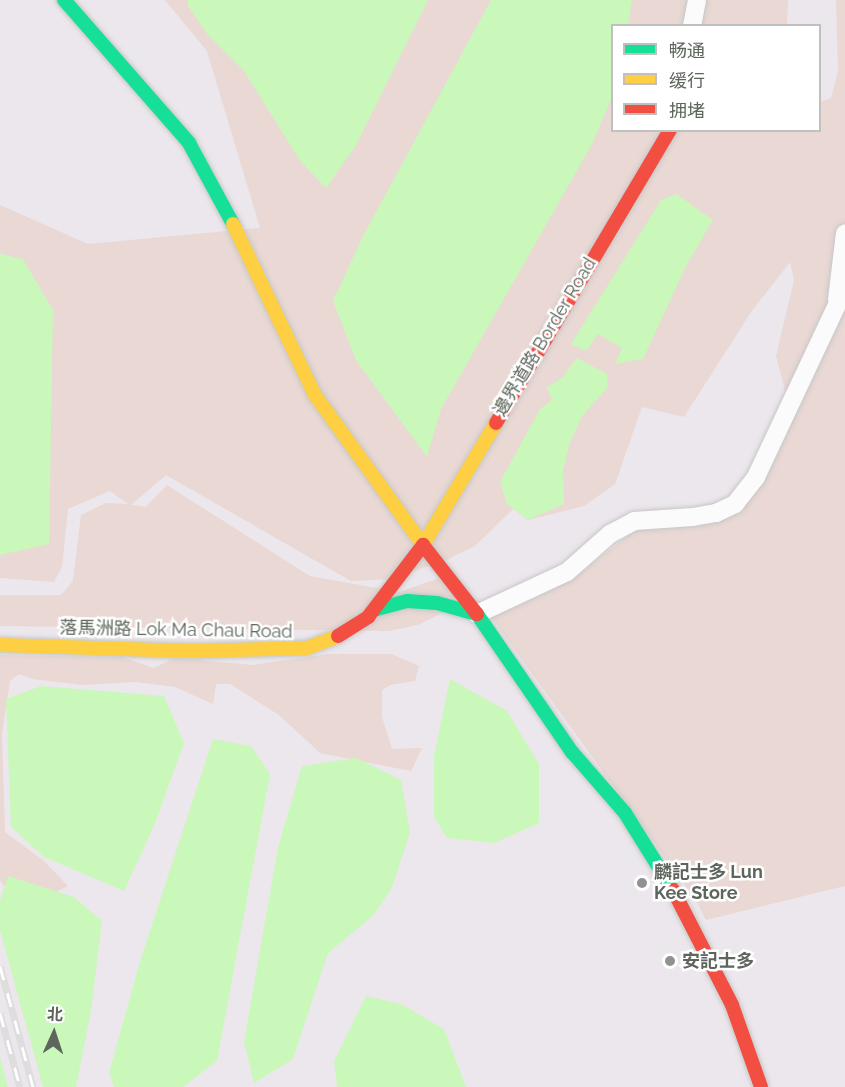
<!DOCTYPE html>
<html>
<head>
<meta charset="utf-8">
<style>
	body { margin:0 }
	#map { position:relative; width:845px; height:1087px; overflow:hidden; background:#ece7ec; font-family:Raleway,"Noto Sans SC",sans-serif }
	div>[style] { position:absolute }
	.green>* { inset:0; background:#e9d8d4 }
	.water>* { inset:0; background:#caf8ba }
	.pier>* { inset:0; background:#ece7ec }
	.roads { filter:drop-shadow(0 0 2px #c7c7c7) drop-shadow(0 0 2px #c7c7c7) }
	.street>* { height:18px; margin:-9px; padding:0 9px; transform-origin:9px; border-radius:9px; background:#fcfbfc }
	.fast>* { height:14px; margin:-7px; padding:0 7px; transform-origin:7px; border-radius:7px; background:#16e098 }
	.slow>* { height:14px; margin:-7px; padding:0 7px; transform-origin:7px; border-radius:7px; background:#ffcf43 }
	.jam>* { height:14px; margin:-7px; padding:0 7px; transform-origin:7px; border-radius:7px; background:#f24e42 }
	.rail>* { height:7px; margin-top:-3.5px; transform-origin:0; background:repeating-linear-gradient(90deg,#fff 0 14px,#ddd 0 28px); box-sizing:border-box; border-block:2px solid #ddd }
	.dots>* { width:16px; height:16px; translate:-50% -50%; box-sizing:border-box; border:3px solid #fff; border-radius:50% }
	span { translate:-50% -50%; white-space:nowrap; text-align:center; line-height:1.15; -webkit-text-stroke:5px #fff; paint-order:stroke }
	.street-label { font-size:18px; color:#5d655c }
	.poi-label { font-size:18px; color:#5d655c; font-weight:700 }
	.left { translate:0 -50%; text-align:left }
	.legend { position:absolute; left:611px; top:24px; width:210px; height:108px; box-sizing:border-box; background:#fff; border:2px solid #bec1be; margin:0; padding:8px 10px; list-style:none; font-size:18px; color:#5d655c }
	.legend li { display:flex; align-items:center; gap:12px; height:30px }
	.legend b { width:30px; border:2px solid #bec1be }
	.north { position:absolute; left:24px; top:1003px; width:60px; height:60px; -webkit-text-stroke:4px #fff; paint-order:stroke; rotate:3deg; font-size:16px; font-weight:700; line-height:24px; text-align:center; color:#5d655c }
	.north::after { content:''; display:block; margin:auto; width:21px; height:27px; background:#5d655c; clip-path:polygon(50% 0,100% 100%,50% 72%,0 100%) }
</style>
</head>
<body>
<div id="map">
	<div class="green">
		<i style="clip-path:polygon(165px 0,788px 0,787px 25px,612px 26px,612px 130px,820px 130px,820px 102px,831px 98px,838px 71px,836px 0,845px 0,845px 886px,706px 920px,695px 899px,489px 614px,579px 574px,638px 527px,738px 510px,789px 405px,776px 356px,794px 280px,790px 262px,751px 312px,684px 417px,642px 407px,615px 484px,584px 506px,528px 520px,513px 509px,475px 546px,446px 560px,391px 579px,351px 581px,166px 475px,131px 505px,146px 507px,167px 485px,310px 576px,399px 592px,449px 575px,457px 606px,418px 625px,389px 631px,0 626px,0 595px,61px 595px,73px 581px,81px 515px,106px 503px,128px 504px,110px 491px,68px 509px,62px 567px,54px 582px,0 578px,0 205px,88px 244px,260px 228px,207px 51px)"></i>
		<i style="clip-path:polygon(328px 654px,391px 654px,419px 666px,415px 681px,390px 685px,382px 690px,382px 717px,392px 749px,422px 748px,411px 771px,320px 753px,279px 715px,230px 684px,216px 684px,213px 704px,175px 687px,136px 682px,82px 685px,32px 679px,19px 674px,10px 681px,2px 734px,5px 832px,44px 861px,68px 886px,40px 900px,11px 895px,0 880px,0 655px,123px 657px,153px 668px,175px 658px,253px 665px)"></i>
	</div>
	<div class="water">
		<i style="clip-path:polygon(188px 0,428px 0,355px 147px,326px 188px,301px 162px,244px 71px,208px 35px,188px 6px)"></i>
		<i style="clip-path:polygon(491px 0,632px 0,628px 25px,612px 26px,612px 97px,592px 144px,441px 409px,427px 457px,356px 360px,333px 301px,363px 236px)"></i>
		<i style="clip-path:polygon(676px 194px,713px 220px,687px 264px,643px 359px,615px 364px,622px 348px,598px 334px,586px 351px,571px 344px,661px 200px)"></i>
		<i style="clip-path:polygon(0 254px,23px 259px,53px 310px,49px 544px,0 555px)"></i>
		<i style="clip-path:polygon(577px 358px,607px 374px,608px 387px,582px 416px,569px 445px,563px 471px,564px 504px,528px 520px,507px 504px,500px 482px,540px 409px,552px 400px,547px 387px,562px 378px)"></i>
		<i style="clip-path:polygon(450px 679px,507px 711px,539px 764px,539px 823px,494px 843px,447px 838px,434px 817px,434px 756px)"></i>
		<i style="clip-path:polygon(41px 686px,164px 696px,184px 743px,154px 826px,124px 891px,44px 857px,11px 827px,6px 699px)"></i>
		<i style="clip-path:polygon(213px 739px,251px 746px,270px 774px,217px 1061px,183px 1087px,114px 1087px,109px 1073px,141px 958px)"></i>
		<i style="clip-path:polygon(356px 758px,401px 780px,410px 833px,392px 887px,374px 915px,328px 953px,293px 1059px,254px 1083px,244px 1042px,278px 847px,302px 766px)"></i>
		<i style="clip-path:polygon(8px 876px,74px 897px,102px 921px,91px 1011px,76px 1087px,0 1087px,0 900px)"></i>
		<i style="clip-path:polygon(366px 996px,401px 1004px,444px 1029px,466px 1087px,337px 1087px,334px 1061px)"></i>
	</div>
	<div class="pier">
		<i style="clip-path:polygon(0 930px,15px 985px,43px 1087px,8px 1087px,0 1057px)"></i>
	</div>
	<div class="roads">
		<div class="street">
			<i style="left:692px;top:26px;width:26px;rotate:-79deg"></i>
			<i style="left:837px;top:300px;width:67px;rotate:-83.2deg"></i>
			<i style="left:477px;top:614px;width:99px;rotate:-25deg"></i>
			<i style="left:567px;top:572px;width:57px;rotate:-41.5deg"></i>
			<i style="left:610px;top:534px;width:27px;rotate:-28deg"></i>
			<i style="left:634px;top:521px;width:59px;rotate:-3.9deg"></i>
			<i style="left:693px;top:517px;width:23px;rotate:-10deg"></i>
			<i style="left:716px;top:513px;width:21px;rotate:-25deg"></i>
			<i style="left:735px;top:504px;width:34px;rotate:-52deg"></i>
			<i style="left:756px;top:477px;width:209px;rotate:-64.8deg"></i>
		</div>
		<div class="fast">
			<i style="left:64px;top:0;width:190px;rotate:48.8deg"></i>
			<i style="left:189px;top:143px;width:92px;rotate:61.5deg"></i>
			<i style="left:377px;top:609px;width:31px;rotate:-15deg"></i>
			<i style="left:407px;top:601px;width:30px;rotate:4deg"></i>
			<i style="left:437px;top:603px;width:41px;rotate:15.4deg"></i>
			<i style="left:477px;top:614px;width:168px;rotate:55.5deg"></i>
			<i style="left:572px;top:752px;width:81px;rotate:49deg"></i>
			<i style="left:625px;top:813px;width:91px;rotate:58.1deg"></i>
		</div>
		<div class="slow">
			<i style="left:233px;top:224px;width:190px;rotate:64.4deg"></i>
			<i style="left:315px;top:395px;width:185px;rotate:54.2deg"></i>
			<i style="left:423px;top:545px;width:142px;rotate:-59.1deg"></i>
			<i style="left:0;top:645px;width:196px;rotate:1.8deg"></i>
			<i style="left:196px;top:651px;width:111px;rotate:-1.5deg"></i>
			<i style="left:307px;top:648px;width:33px;rotate:-21deg"></i>
		</div>
		<div class="jam">
			<i style="left:496px;top:423px;width:341px;rotate:-59.3deg"></i>
			<i style="left:338px;top:636px;width:36px;rotate:-32deg"></i>
			<i style="left:368px;top:617px;width:91px;rotate:-52.6deg"></i>
			<i style="left:423px;top:545px;width:88px;rotate:52deg"></i>
			<i style="left:673px;top:890px;width:129px;rotate:62.8deg"></i>
			<i style="left:732px;top:1005px;width:87px;rotate:70.5deg"></i>
		</div>
	</div>
	<div class="rail">
		<i style="left:0;top:966px;width:125px;rotate:74.7deg"></i>
		<i style="left:0;top:1013px;width:77px;rotate:74.9deg"></i>
	</div>
	<div class="dots">
		<i style="left:642px;top:883px;background:#8f928e"></i>
		<i style="left:670px;top:961px;background:#8f928e"></i>
	</div>
	<div class="street-label">
		<span style="left:545px;top:337px;rotate:-59deg">邊界道路 Border Road</span>
		<span style="left:176px;top:630px;rotate:1deg">落馬洲路 Lok Ma Chau Road</span>
	</div>
	<div class="poi-label">
		<span class="left" style="left:654px;top:883px">麟記士多 Lun<br>Kee Store</span>
		<span class="left" style="left:682px;top:961px">安記士多</span>
	</div>
	<ul class="legend">
	<li><b style="height:8px;background:#16e098"></b>畅通</li>
	<li><b style="height:8px;background:#ffcf43"></b>缓行</li>
	<li><b style="height:8px;background:#f24e42"></b>拥堵</li>
	</ul>
	<div class="north">北</div>
</div>
</body>
</html>
